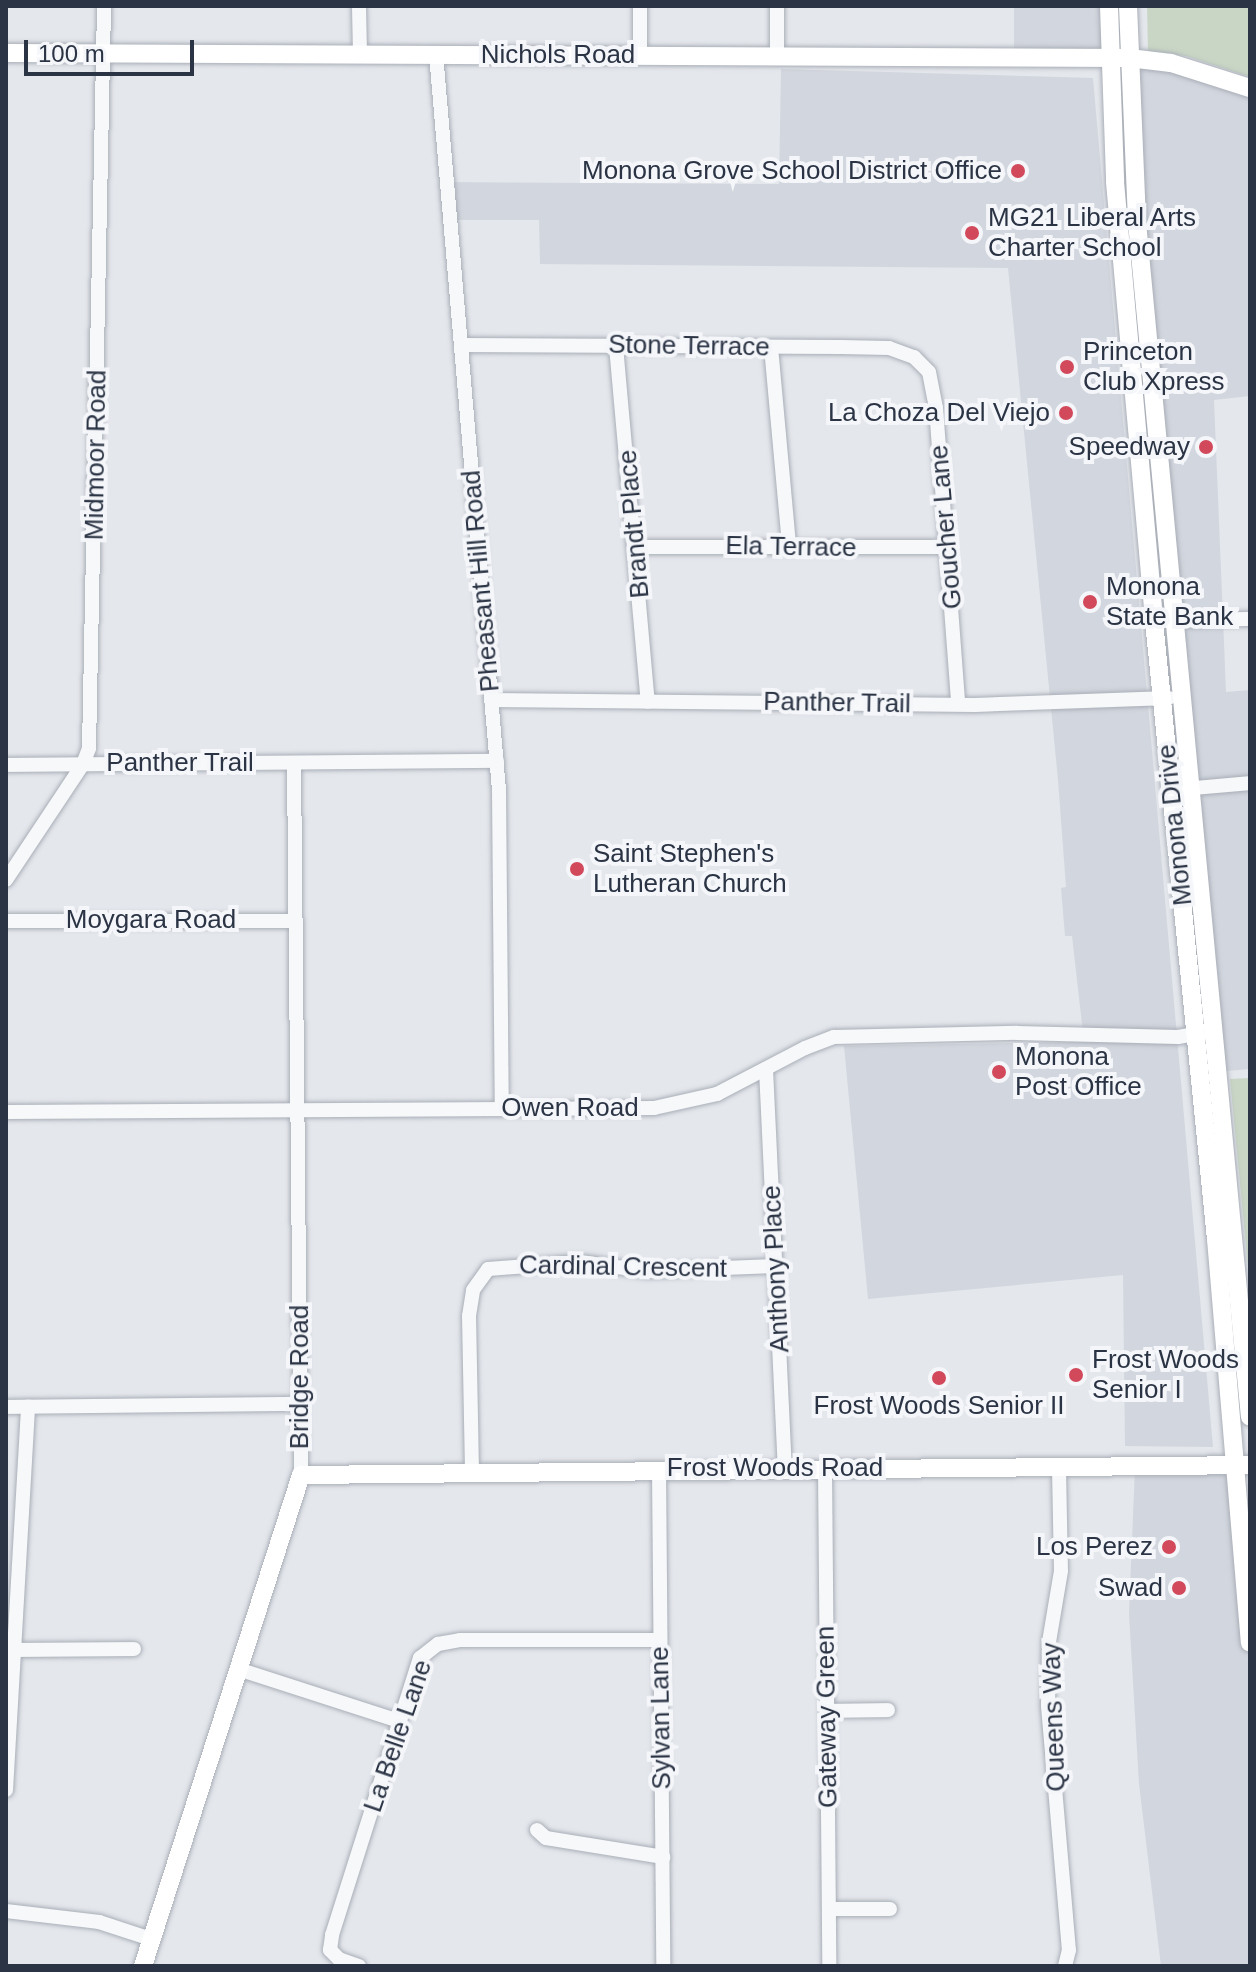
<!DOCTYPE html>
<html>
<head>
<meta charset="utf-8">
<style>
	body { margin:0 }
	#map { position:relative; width:1256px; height:1972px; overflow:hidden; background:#e4e7ec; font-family:Helvetica,sans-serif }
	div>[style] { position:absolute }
	.built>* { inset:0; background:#d2d6de; transform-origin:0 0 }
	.green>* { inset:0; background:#c9d6c5 }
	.roads { filter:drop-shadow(0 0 2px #a9aeb7) drop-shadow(0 0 2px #a9aeb7) }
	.street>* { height:14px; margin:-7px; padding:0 7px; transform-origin:7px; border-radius:7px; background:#f7f8fa }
	.secondary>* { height:18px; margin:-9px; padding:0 9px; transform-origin:9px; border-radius:9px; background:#fff }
	.dots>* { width:22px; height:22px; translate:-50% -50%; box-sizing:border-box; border:4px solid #f4f6f9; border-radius:50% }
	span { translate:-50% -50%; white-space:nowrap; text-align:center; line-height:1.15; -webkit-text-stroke:8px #f4f6f9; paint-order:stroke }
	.street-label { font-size:26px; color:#2b3445 }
	.poi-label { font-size:26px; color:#2b3445 }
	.right { translate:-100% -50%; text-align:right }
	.left { translate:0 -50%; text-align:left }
	.frame { position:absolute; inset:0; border:8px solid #2b3445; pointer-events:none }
	.scale { position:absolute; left:24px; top:40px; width:170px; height:36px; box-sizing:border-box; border:4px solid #2b3445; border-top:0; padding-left:10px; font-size:24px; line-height:28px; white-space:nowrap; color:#2b3445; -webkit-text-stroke:6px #f4f6f9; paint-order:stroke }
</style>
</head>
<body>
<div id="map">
	<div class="built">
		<i style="left:1014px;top:6px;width:95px;height:53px"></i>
		<i style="clip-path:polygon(1129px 58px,1250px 88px,1250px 396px,1214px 400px,1226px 692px,1250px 690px,1250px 1069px,1215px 1072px)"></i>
		<i style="clip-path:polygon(781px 69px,1093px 78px,1213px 1447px,1125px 1446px,1123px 1275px,868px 1299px,844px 1046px,1084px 1042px,1072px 936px,1065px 936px,1061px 888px,1066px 887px,1058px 780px,1008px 268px,540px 264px,539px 220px,442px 220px,441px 182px,779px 184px)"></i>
		<i style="clip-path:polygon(1236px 1466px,1250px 1643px,1250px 1966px,1161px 1966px,1139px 1784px,1129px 1614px,1135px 1467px)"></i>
	</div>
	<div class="green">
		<i style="clip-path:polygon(1147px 6px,1250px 6px,1250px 77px,1186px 56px,1148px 51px)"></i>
		<i style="clip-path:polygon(1250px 1078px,1250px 1287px,1230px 1079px)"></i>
	</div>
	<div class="roads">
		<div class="street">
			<i style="left:359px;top:6px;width:48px;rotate:88.8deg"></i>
			<i style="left:640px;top:6px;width:50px;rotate:90deg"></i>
			<i style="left:777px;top:6px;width:51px;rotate:90deg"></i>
			<i style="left:436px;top:54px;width:739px;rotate:85.11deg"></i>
			<i style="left:499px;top:790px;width:318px;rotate:89.5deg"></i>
			<i style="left:461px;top:345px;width:380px;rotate:0.3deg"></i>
			<i style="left:841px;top:347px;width:48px;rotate:1.2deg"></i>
			<i style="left:889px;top:348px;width:27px;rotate:20deg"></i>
			<i style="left:914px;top:357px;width:21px;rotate:45deg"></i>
			<i style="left:929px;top:372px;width:37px;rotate:79deg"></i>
			<i style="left:936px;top:408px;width:297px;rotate:85.7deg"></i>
			<i style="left:616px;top:346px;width:357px;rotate:84.9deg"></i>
			<i style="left:771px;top:347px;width:200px;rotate:84.8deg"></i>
			<i style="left:636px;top:547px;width:311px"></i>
			<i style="left:1154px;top:621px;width:96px;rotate:-1.2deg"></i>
			<i style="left:491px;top:700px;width:484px;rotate:0.6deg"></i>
			<i style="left:975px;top:705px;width:194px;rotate:-2.1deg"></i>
			<i style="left:294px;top:763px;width:712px;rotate:89.44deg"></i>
			<i style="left:6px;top:765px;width:491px;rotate:-0.5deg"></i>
			<i style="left:1183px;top:789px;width:67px;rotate:-5.1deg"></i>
			<i style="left:6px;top:880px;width:139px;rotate:-56.4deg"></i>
			<i style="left:83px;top:764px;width:17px;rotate:-69deg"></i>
			<i style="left:89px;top:748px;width:742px;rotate:-88.84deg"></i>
			<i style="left:6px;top:921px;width:290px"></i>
			<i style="left:766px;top:1069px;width:399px;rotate:87.3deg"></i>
			<i style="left:6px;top:1112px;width:648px;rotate:-0.35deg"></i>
			<i style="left:654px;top:1108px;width:65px;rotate:-12.5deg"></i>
			<i style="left:717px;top:1094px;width:99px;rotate:-27.6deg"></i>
			<i style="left:805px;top:1048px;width:31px;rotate:-21deg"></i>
			<i style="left:834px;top:1037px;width:183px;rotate:-1.3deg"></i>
			<i style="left:1017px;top:1033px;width:161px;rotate:1.4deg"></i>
			<i style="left:1178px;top:1037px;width:27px;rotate:-10deg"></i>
			<i style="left:6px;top:1407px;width:293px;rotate:-0.6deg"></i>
			<i style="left:825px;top:1468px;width:498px;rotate:89.5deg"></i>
			<i style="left:1059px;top:1468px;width:103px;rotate:88.9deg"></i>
			<i style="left:1061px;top:1571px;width:72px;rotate:99.6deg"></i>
			<i style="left:1049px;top:1642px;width:64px;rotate:90.9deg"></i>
			<i style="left:1048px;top:1706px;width:245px;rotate:85.1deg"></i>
			<i style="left:1069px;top:1950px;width:16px;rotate:104deg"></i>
			<i style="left:659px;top:1469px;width:497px;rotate:89.5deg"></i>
			<i style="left:472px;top:1471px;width:155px;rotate:-91.1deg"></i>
			<i style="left:469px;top:1316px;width:26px;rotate:-81deg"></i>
			<i style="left:473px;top:1290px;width:26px;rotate:-54deg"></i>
			<i style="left:488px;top:1269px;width:92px;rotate:-4.4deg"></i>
			<i style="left:580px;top:1262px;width:68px;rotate:7.7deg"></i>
			<i style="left:647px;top:1271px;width:128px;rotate:-2.2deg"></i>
			<i style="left:16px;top:1650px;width:118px;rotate:-0.5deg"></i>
			<i style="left:238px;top:1669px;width:169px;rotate:17.9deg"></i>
			<i style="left:827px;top:1711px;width:61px;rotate:-0.9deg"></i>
			<i style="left:6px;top:1790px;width:384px;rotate:-86.7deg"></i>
			<i style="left:537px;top:1830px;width:12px;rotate:42deg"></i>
			<i style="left:546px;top:1838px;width:119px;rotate:9.2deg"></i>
			<i style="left:829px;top:1909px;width:61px"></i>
			<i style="left:6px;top:1911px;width:94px;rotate:6.7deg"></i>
			<i style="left:99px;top:1922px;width:55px;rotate:18.1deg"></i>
			<i style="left:359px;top:1966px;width:21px;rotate:-161deg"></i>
			<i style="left:339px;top:1959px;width:13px;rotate:-135deg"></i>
			<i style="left:330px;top:1950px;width:15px;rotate:-82deg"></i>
			<i style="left:332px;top:1935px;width:291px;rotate:-72.4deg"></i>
			<i style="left:420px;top:1658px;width:23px;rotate:-38deg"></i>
			<i style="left:438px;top:1644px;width:22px;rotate:-10deg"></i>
			<i style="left:460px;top:1640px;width:200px"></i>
		</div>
		<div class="secondary">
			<i style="left:1109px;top:6px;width:176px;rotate:88deg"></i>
			<i style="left:1115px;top:182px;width:441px;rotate:84.9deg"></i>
			<i style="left:1154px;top:621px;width:621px;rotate:84.27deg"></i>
			<i style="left:1216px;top:1239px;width:405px;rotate:85.2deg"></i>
			<i style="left:1128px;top:6px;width:216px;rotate:87.6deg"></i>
			<i style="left:1137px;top:222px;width:1200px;rotate:84.6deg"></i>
			<i style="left:6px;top:53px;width:1123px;rotate:0.26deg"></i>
			<i style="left:1129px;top:58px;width:42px;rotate:6.8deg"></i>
			<i style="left:1171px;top:63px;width:83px;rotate:17.6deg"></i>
			<i style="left:143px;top:1966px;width:516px;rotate:-72.16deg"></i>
			<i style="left:301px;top:1475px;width:949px;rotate:-0.6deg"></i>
		</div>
	</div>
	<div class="dots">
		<i style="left:1018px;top:171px;background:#d1495b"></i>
		<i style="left:972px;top:233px;background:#d1495b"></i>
		<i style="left:1067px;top:367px;background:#d1495b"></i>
		<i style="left:1066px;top:413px;background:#d1495b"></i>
		<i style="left:1206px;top:447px;background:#d1495b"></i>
		<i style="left:1090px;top:602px;background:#d1495b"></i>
		<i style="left:577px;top:869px;background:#d1495b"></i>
		<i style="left:999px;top:1072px;background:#d1495b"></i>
		<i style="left:1076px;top:1375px;background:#d1495b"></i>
		<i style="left:939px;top:1378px;background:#d1495b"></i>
		<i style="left:1169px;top:1547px;background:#d1495b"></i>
		<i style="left:1179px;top:1588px;background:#d1495b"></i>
	</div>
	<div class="street-label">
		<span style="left:558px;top:55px">Nichols Road</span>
		<span style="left:689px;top:346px;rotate:1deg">Stone Terrace</span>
		<span style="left:96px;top:455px;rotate:-89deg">Midmoor Road</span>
		<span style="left:634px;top:524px;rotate:-95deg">Brandt Place</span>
		<span style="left:946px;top:527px;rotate:-95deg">Goucher Lane</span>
		<span style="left:791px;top:547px;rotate:1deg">Ela Terrace</span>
		<span style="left:481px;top:581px;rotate:-95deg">Pheasant Hill Road</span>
		<span style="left:837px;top:703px;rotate:1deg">Panther Trail</span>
		<span style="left:180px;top:763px">Panther Trail</span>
		<span style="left:1175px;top:825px;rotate:-96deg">Monona Drive</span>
		<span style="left:151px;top:920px">Moygara Road</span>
		<span style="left:570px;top:1108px">Owen Road</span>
		<span style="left:623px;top:1267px;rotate:1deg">Cardinal Crescent</span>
		<span style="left:776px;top:1269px;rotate:-93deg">Anthony Place</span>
		<span style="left:300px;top:1377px;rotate:-90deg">Bridge Road</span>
		<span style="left:775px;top:1468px">Frost Woods Road</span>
		<span style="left:827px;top:1717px;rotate:-91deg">Gateway Green</span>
		<span style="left:1054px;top:1717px;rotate:-92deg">Queens Way</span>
		<span style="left:661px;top:1718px;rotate:-91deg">Sylvan Lane</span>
		<span style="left:398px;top:1736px;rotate:-71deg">La Belle Lane</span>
	</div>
	<div class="poi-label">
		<span class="right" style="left:1002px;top:171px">Monona Grove School District Office</span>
		<span class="left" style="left:988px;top:233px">MG21 Liberal Arts<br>Charter School</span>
		<span class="left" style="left:1083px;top:367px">Princeton<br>Club Xpress</span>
		<span class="right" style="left:1050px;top:413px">La Choza Del Viejo</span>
		<span class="right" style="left:1190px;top:447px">Speedway</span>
		<span class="left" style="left:1106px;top:602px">Monona<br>State Bank</span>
		<span class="left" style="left:593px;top:869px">Saint Stephen's<br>Lutheran Church</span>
		<span class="left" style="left:1015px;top:1072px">Monona<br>Post Office</span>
		<span class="left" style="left:1092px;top:1375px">Frost Woods<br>Senior I</span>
		<span style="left:939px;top:1406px">Frost Woods Senior II</span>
		<span class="right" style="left:1153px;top:1547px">Los Perez</span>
		<span class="right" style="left:1163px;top:1588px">Swad</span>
	</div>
	<div class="frame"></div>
	<div class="scale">100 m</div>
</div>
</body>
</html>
